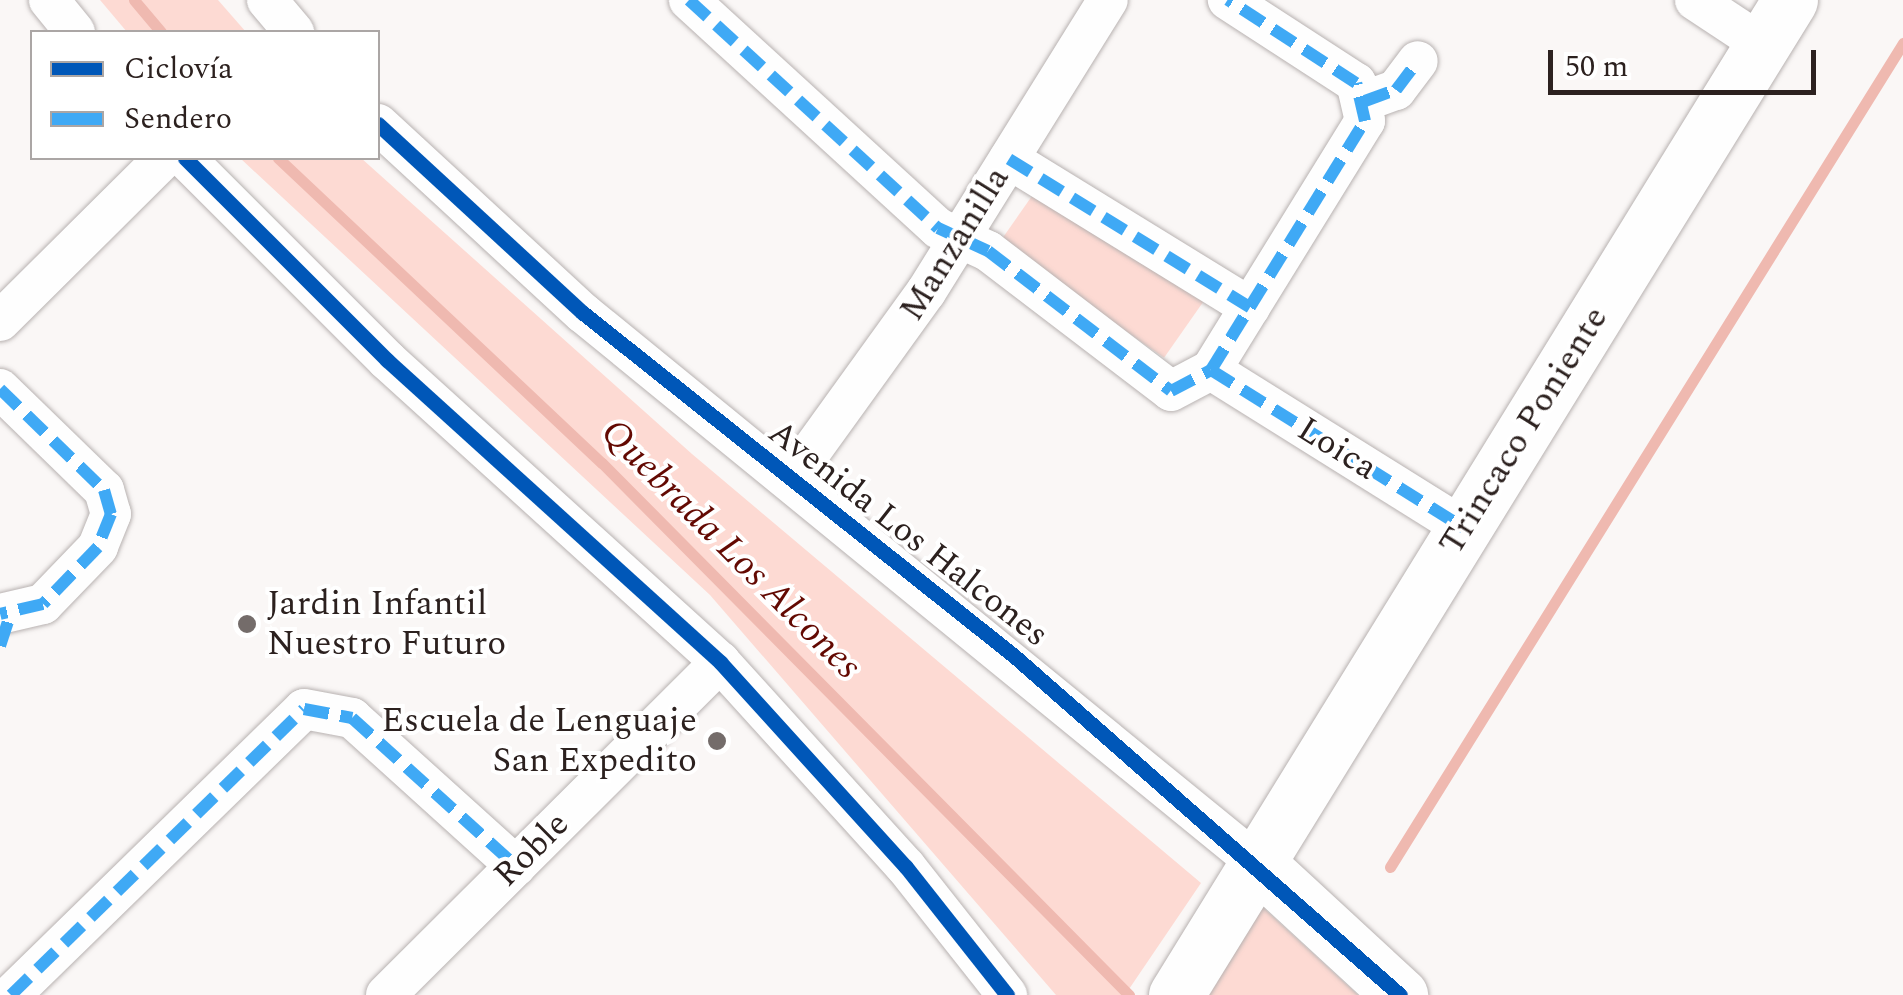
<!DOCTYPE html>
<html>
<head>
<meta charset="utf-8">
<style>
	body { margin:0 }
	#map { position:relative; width:1903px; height:995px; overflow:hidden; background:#faf7f6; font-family:Spectral,serif }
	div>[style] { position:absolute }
	.green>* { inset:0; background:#fddad3; transform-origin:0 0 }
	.stream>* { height:11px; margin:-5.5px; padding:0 5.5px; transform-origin:5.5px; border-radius:5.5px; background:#efb9b0 }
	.roads { filter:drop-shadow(0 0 2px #b8b2b1) drop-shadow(0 0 2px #b8b2b1) }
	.street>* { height:40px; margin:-20px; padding:0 20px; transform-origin:20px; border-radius:20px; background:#fefefe }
	.secondary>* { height:55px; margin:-27.5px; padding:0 27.5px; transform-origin:27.5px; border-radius:27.5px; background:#fefefe }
	.quiet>* { height:12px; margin-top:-6px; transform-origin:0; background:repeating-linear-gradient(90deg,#3fa9f5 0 25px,transparent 0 37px) }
	.cycleway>* { height:15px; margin:-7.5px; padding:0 7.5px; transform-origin:7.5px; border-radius:7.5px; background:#0057b8 }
	.dots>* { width:28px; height:28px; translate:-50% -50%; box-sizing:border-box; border:5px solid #fff; border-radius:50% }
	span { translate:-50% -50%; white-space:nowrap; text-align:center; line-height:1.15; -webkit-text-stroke:8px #fff; paint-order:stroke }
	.street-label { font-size:35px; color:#2c211f }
	.poi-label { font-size:35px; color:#2c211f }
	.left { translate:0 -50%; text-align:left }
	.right { translate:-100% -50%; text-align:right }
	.water-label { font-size:38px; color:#630902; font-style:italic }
	.legend { position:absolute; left:30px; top:30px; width:350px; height:130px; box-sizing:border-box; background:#fff; border:2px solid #aba6a5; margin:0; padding:12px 18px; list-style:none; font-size:30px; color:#2c211f }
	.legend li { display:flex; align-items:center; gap:20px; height:50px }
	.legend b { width:50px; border:2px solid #aba6a5 }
	.scale { position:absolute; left:1548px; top:50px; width:268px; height:45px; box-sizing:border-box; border:5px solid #2c211f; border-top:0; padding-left:12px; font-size:30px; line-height:35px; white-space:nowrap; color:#2c211f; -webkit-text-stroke:8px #fff; paint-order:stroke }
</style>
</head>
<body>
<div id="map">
	<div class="green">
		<i style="clip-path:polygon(100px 0,218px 0,246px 32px,127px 32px)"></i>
		<i style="clip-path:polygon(240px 158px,361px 158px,692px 454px,1201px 883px,1125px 995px,1056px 995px,710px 595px)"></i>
		<i style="left:1039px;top:186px;width:201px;height:69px;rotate:35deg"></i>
		<i style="clip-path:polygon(1256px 901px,1358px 995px,1200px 995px)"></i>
	</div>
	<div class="stream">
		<i style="left:134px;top:0;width:42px;rotate:49.8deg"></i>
		<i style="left:278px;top:158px;width:445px;rotate:43.3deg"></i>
		<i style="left:602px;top:463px;width:749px;rotate:45.27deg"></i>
		<i style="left:1390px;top:867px;width:971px;rotate:-58.09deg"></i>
	</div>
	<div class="roads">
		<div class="street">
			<i style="left:49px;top:0;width:41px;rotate:50.9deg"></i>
			<i style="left:267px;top:0;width:42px;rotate:49.8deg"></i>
			<i style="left:689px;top:0;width:338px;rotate:42.5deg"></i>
			<i style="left:938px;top:228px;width:55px;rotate:24.7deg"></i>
			<i style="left:988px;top:251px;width:230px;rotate:37.4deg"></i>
			<i style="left:1171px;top:391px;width:45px;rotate:-27.7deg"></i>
			<i style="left:1211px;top:370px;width:293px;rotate:-58.3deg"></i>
			<i style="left:1365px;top:121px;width:39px;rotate:-103deg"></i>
			<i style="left:1356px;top:83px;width:153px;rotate:-147deg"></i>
			<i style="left:1695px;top:0;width:82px;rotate:33.5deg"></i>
			<i style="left:1365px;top:101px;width:33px;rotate:-20deg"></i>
			<i style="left:1396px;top:90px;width:36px;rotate:-53deg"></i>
			<i style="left:378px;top:124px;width:279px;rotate:42.7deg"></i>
			<i style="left:583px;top:313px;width:870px;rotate:39.22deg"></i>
			<i style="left:185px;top:158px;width:286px;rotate:45deg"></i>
			<i style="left:387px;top:360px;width:450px;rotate:42.2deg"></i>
			<i style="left:720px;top:662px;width:277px;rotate:47.8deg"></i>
			<i style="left:906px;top:867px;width:163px;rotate:51.7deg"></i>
			<i style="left:1009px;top:159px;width:283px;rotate:31.6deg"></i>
			<i style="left:0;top:321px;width:231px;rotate:-44.8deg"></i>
			<i style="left:1211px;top:370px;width:298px;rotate:32deg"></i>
			<i style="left:0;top:389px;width:145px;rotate:44.2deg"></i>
			<i style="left:104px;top:490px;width:25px;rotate:74deg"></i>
			<i style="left:111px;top:514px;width:35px;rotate:112deg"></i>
			<i style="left:98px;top:547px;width:79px;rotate:134deg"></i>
			<i style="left:43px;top:604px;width:44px;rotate:166.9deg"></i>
			<i style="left:791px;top:479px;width:231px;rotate:-54.2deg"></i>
			<i style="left:926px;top:292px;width:344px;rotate:-58.1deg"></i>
			<i style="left:11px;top:995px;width:409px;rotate:-44.3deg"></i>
			<i style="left:304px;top:709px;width:49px;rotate:10.6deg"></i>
			<i style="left:352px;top:718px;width:221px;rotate:42.1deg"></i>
			<i style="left:386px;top:995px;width:472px;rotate:-44.9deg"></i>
		</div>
		<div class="secondary">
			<i style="left:1257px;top:863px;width:195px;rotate:42.7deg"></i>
			<i style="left:1176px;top:995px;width:1169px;rotate:-58.32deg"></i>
		</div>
	</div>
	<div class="quiet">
		<i style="left:689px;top:0;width:338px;rotate:42.5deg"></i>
		<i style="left:938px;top:228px;width:55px;rotate:24.7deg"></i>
		<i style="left:988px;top:251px;width:230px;rotate:37.4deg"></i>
		<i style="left:1171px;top:391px;width:45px;rotate:-27.7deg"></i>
		<i style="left:1211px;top:370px;width:293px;rotate:-58.3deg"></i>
		<i style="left:1365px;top:121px;width:39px;rotate:-103deg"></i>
		<i style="left:1356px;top:83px;width:153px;rotate:-147deg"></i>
		<i style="left:1365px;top:101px;width:33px;rotate:-20deg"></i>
		<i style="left:1396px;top:90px;width:36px;rotate:-53deg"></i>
		<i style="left:1009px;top:159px;width:283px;rotate:31.6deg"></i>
		<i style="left:1211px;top:370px;width:298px;rotate:32deg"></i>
		<i style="left:0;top:389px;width:145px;rotate:44.2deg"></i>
		<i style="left:104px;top:490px;width:25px;rotate:74deg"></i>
		<i style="left:111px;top:514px;width:35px;rotate:112deg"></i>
		<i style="left:98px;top:547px;width:79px;rotate:134deg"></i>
		<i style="left:43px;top:604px;width:44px;rotate:166.9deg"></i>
		<i style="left:0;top:646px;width:32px;rotate:-72deg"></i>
		<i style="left:11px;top:995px;width:409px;rotate:-44.3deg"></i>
		<i style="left:304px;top:709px;width:49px;rotate:10.6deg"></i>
		<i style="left:352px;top:718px;width:221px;rotate:42.1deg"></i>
	</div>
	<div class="cycleway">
		<i style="left:378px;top:124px;width:279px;rotate:42.7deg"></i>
		<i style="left:583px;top:313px;width:549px;rotate:38.5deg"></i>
		<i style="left:1013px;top:655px;width:515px;rotate:41.3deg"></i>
		<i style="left:185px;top:158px;width:286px;rotate:45deg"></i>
		<i style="left:387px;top:360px;width:450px;rotate:42.2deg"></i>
		<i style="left:720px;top:662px;width:277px;rotate:47.8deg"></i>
		<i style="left:906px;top:867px;width:163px;rotate:51.7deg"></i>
	</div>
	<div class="dots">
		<i style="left:247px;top:624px;background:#746c6a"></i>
		<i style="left:717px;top:741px;background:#746c6a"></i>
	</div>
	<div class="street-label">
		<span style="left:955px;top:244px;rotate:-58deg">Manzanilla</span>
		<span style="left:1524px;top:431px;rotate:-58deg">Trincaco Poniente</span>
		<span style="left:1337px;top:449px;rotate:32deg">Loica</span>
		<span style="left:908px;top:534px;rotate:38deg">Avenida Los Halcones</span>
		<span style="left:532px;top:850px;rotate:-45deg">Roble</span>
	</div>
	<div class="poi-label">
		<span class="left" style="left:267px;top:624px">Jardin Infantil<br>Nuestro Futuro</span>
		<span class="right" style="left:697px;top:741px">Escuela de Lenguaje<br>San Expedito</span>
	</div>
	<div class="water-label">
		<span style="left:730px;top:550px;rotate:45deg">Quebrada Los Alcones</span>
	</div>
	<ul class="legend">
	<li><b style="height:12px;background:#0057b8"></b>Ciclovía</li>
	<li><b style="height:12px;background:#3fa9f5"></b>Sendero</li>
	</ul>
	<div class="scale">50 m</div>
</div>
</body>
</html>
